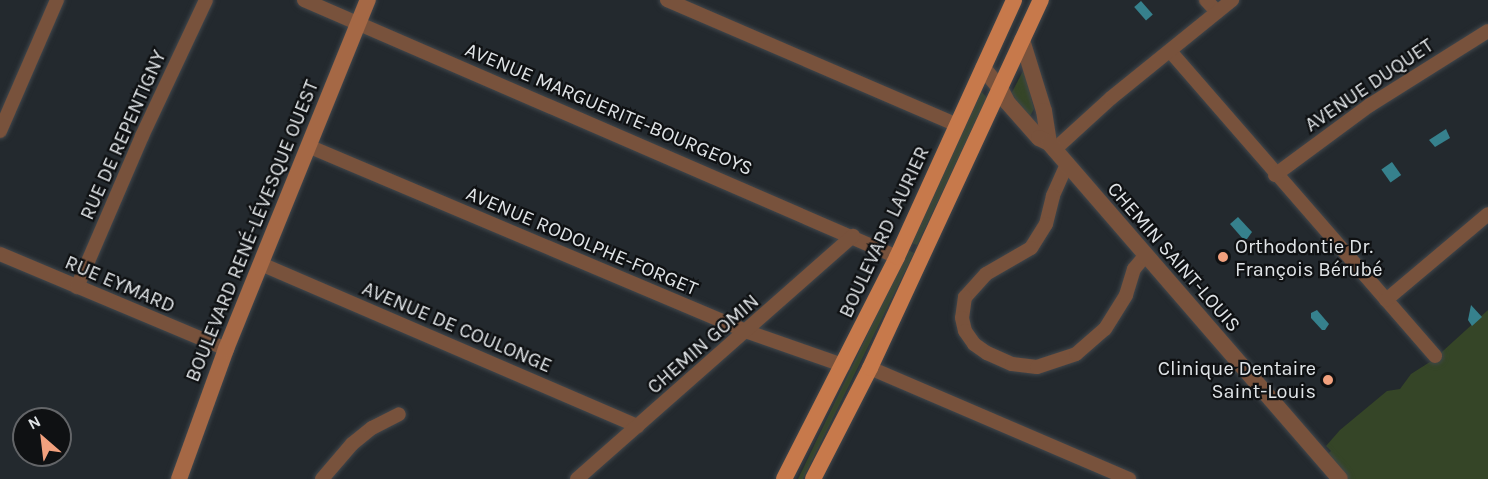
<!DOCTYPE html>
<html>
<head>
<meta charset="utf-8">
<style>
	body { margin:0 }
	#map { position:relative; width:1488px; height:479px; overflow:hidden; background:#23292e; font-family:Karla,sans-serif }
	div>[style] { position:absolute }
	.green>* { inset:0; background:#354527 }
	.water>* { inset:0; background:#36818d; transform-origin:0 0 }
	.roads { filter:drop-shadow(0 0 2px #41474c) drop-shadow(0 0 2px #41474c) }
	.minor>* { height:14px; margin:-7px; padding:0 7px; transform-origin:7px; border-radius:7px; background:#78523c }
	.tertiary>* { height:16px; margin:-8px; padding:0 8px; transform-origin:8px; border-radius:8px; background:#78523c }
	.secondary>* { height:16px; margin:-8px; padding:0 8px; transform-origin:8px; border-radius:8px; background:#a56845 }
	.primary>* { height:16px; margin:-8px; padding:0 8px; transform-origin:8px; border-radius:8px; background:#c7794b }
	.dots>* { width:16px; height:16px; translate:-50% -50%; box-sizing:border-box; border:3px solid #0f1113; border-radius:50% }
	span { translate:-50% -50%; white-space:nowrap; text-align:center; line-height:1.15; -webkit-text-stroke:4.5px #0f1113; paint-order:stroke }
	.street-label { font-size:20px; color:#e0e4e7 }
	.poi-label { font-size:20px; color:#e0e4e7 }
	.left { translate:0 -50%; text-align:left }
	.right { translate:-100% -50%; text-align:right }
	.north { position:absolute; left:12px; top:407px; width:60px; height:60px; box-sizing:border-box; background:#0f1113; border:2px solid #636568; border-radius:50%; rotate:332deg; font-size:16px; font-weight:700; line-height:24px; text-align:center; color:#e0e4e7 }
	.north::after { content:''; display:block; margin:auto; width:21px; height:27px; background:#f2a17e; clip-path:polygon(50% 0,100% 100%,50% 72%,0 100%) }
</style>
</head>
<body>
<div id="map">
	<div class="green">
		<i style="clip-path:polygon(1024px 69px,1034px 109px,1030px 116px,1010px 96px)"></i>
		<i style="clip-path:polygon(981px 91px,987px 98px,917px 245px,911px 243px)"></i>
		<i style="clip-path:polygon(908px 250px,914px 253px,803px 479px,798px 479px)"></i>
		<i style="clip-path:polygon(1488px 310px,1488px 479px,1340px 479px,1323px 458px,1331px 451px,1326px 446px,1340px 430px,1387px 391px,1400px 389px,1411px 374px,1433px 360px)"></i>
	</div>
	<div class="water">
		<i style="left:1141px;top:1px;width:18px;height:9px;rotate:49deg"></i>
		<i style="clip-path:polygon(1446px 129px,1450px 138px,1435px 147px,1429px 140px)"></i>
		<i style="left:1392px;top:162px;width:16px;height:13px;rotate:55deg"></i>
		<i style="clip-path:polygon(1238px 217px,1252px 232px,1247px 239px,1243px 239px,1230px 224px)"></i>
		<i style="clip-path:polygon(1471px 305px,1482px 317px,1472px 326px,1468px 320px)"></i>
		<i style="clip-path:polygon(1317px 310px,1329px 324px,1325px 330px,1322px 330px,1311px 318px,1311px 313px)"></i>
	</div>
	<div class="roads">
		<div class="minor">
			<i style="left:304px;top:0;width:646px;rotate:23.43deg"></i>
			<i style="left:667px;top:0;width:316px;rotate:23.3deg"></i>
			<i style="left:1206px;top:0;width:16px;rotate:47deg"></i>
			<i style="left:1170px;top:51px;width:404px;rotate:49deg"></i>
			<i style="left:0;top:131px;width:143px;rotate:-66.5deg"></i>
			<i style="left:308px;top:146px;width:478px;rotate:22.9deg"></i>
			<i style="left:748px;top:332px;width:101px;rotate:19.2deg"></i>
			<i style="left:1054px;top:150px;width:77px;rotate:-42.4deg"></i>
			<i style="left:1111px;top:98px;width:156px;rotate:-39deg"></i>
			<i style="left:1067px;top:164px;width:35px;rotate:114deg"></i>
			<i style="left:1053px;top:196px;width:29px;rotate:104deg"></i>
			<i style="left:1046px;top:224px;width:28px;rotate:122deg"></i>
			<i style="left:1031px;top:248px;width:52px;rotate:150deg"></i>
			<i style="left:986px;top:274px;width:31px;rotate:132deg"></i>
			<i style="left:965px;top:297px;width:21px;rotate:98deg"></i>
			<i style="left:962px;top:318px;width:13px;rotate:77deg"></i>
			<i style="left:965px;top:331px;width:16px;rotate:55deg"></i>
			<i style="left:974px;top:344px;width:16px;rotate:35deg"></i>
			<i style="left:987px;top:353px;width:27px;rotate:24deg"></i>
			<i style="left:1012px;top:364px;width:25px;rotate:7deg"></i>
			<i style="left:1037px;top:367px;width:41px;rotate:-18.4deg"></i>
			<i style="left:1076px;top:354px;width:38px;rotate:-41deg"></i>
			<i style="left:1105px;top:329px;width:40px;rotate:-58deg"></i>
			<i style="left:1126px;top:295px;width:27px;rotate:-73deg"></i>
			<i style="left:1134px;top:269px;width:17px;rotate:-50deg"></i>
			<i style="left:1275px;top:175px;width:118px;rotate:-36.4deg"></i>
			<i style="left:1370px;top:105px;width:139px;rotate:-32.1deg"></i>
			<i style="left:0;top:254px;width:245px;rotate:22.8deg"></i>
			<i style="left:261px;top:264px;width:410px;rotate:23.3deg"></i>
			<i style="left:77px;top:287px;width:164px;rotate:-66.7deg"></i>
			<i style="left:142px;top:136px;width:150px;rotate:-64.8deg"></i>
			<i style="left:1386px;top:300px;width:133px;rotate:-40.1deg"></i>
			<i style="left:870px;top:368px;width:282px;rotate:23.2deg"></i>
			<i style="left:322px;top:479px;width:46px;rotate:-49.4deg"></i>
			<i style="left:352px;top:444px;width:26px;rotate:-39deg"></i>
			<i style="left:372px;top:428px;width:30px;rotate:-27deg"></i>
			<i style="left:577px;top:479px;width:368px;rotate:-41.4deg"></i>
		</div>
		<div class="tertiary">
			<i style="left:1022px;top:40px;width:74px;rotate:72.8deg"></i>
			<i style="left:1044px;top:111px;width:32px;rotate:81deg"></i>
			<i style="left:983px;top:68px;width:26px;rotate:50deg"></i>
			<i style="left:1000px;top:88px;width:16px;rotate:63deg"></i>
			<i style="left:1007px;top:102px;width:48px;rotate:48.4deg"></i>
			<i style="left:1039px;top:138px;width:11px;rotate:27deg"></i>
			<i style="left:1049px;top:143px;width:444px;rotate:49.1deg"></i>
		</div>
		<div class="secondary">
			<i style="left:179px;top:479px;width:138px;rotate:-70.1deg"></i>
			<i style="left:226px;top:349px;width:377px;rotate:-67.9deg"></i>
		</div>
		<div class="primary">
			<i style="left:784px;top:479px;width:249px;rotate:-63deg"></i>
			<i style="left:897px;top:257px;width:282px;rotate:-65.5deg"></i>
			<i style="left:813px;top:479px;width:125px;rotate:-62.8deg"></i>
			<i style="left:870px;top:368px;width:406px;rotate:-65.1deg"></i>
		</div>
	</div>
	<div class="dots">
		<i style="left:1223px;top:257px;background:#f2a17e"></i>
		<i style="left:1328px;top:380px;background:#f2a17e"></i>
	</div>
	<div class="street-label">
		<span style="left:1369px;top:85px;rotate:-34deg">AVENUE DUQUET</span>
		<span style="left:609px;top:109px;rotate:23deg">AVENUE MARGUERITE-BOURGEOYS</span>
		<span style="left:123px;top:135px;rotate:-66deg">RUE DE REPENTIGNY</span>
		<span style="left:252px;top:231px;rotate:-68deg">BOULEVARD RENÉ-LÉVESQUE OUEST</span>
		<span style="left:884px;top:232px;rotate:-65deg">BOULEVARD LAURIER</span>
		<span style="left:582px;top:241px;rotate:23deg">AVENUE RODOLPHE-FORGET</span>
		<span style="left:1174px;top:257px;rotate:49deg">CHEMIN SAINT-LOUIS</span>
		<span style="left:120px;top:284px;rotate:23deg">RUE EYMARD</span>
		<span style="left:457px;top:327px;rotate:23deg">AVENUE DE COULONGE</span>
		<span style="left:703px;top:344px;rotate:-41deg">CHEMIN GOMIN</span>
	</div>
	<div class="poi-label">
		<span class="left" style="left:1235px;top:258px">Orthodontie Dr.<br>François Bérubé</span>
		<span class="right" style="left:1316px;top:380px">Clinique Dentaire<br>Saint-Louis</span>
	</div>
	<div class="north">N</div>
</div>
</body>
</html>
